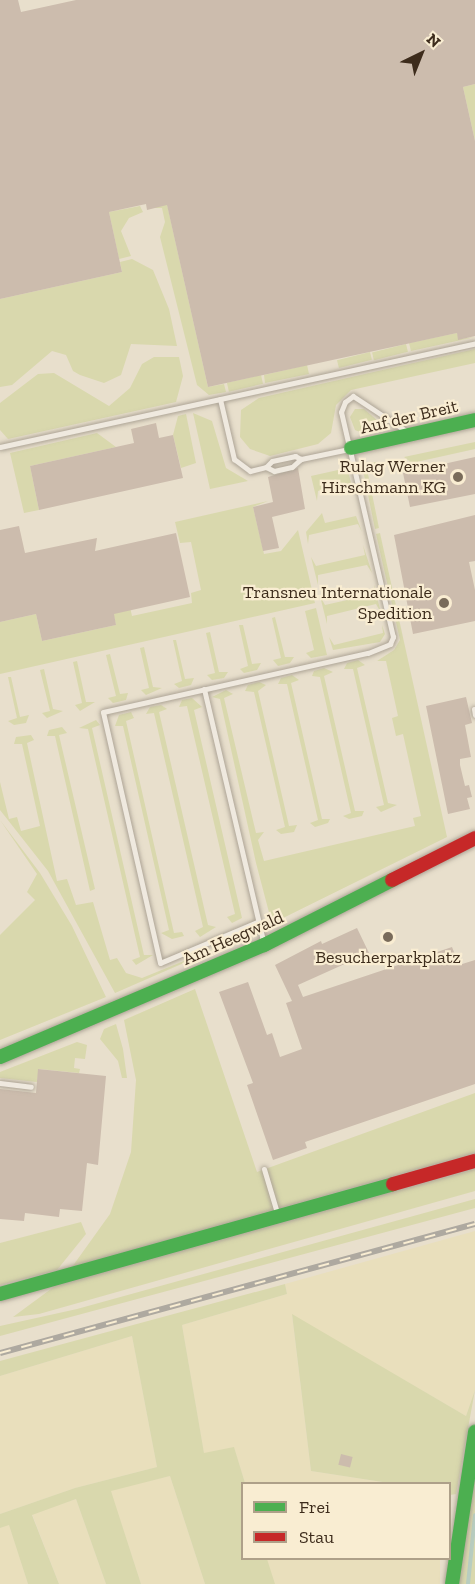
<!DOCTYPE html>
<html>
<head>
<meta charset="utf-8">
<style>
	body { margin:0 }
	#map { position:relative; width:475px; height:1584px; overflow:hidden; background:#e8dfcc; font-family:"Zilla Slab",serif }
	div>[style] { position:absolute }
	.farmland>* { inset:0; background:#e9dfbc; transform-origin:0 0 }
	.green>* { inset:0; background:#d9d8ad; transform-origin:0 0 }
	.stream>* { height:4px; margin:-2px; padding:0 2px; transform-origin:2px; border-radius:2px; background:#b8cdc0 }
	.building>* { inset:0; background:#ccbcad; transform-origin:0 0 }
	.roads { filter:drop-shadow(0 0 2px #ada496) drop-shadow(0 0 2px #ada496) }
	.lane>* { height:5px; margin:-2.5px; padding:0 2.5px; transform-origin:2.5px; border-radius:2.5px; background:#efe9df }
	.fast>* { height:14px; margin:-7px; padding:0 7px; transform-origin:7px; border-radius:7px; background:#4caf50 }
	.jam>* { height:14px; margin:-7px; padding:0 7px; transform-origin:7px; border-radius:7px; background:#c62828 }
	.rail>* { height:6px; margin-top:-3px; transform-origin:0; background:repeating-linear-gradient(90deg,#f9edd2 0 11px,#aea9a0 0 22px); box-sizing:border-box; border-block:2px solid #aea9a0 }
	.dots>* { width:16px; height:16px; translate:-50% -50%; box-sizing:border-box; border:3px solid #f9edd2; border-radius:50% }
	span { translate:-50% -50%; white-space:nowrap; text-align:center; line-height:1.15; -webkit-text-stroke:4.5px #f9edd2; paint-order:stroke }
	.street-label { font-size:18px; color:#3d2c1c }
	.poi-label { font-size:18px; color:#3d2c1c }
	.right { translate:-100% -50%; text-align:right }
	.legend { position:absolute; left:241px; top:1482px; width:210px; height:78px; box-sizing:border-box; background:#f9edd2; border:2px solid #aea089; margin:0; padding:8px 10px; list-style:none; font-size:18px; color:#3d2c1c }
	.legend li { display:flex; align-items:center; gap:12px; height:30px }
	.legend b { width:30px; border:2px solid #aea089 }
	.north { position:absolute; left:391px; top:24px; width:60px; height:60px; -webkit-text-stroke:4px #f9edd2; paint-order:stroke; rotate:43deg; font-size:16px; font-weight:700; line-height:24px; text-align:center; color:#3d2c1c }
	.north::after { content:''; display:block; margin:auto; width:21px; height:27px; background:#3d2c1c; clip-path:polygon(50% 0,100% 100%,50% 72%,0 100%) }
</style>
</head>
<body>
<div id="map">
	<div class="farmland">
		<i style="clip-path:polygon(475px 1231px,475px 1390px,466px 1416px,292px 1315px,311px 1471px,389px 1483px,245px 1483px,234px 1448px,204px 1454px,182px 1325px,287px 1294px,285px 1284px)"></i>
		<i style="clip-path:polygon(132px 1336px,157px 1467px,75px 1488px,0 1514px,0 1376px)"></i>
		<i style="clip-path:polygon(170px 1476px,205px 1584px,141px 1584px,110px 1490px)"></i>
		<i style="clip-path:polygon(76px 1499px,106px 1584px,59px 1584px,32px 1514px)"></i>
		<i style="clip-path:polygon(9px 1524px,28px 1584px,0 1584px,0 1528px)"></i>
		<i style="left:267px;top:1559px;width:173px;height:26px"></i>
	</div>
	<div class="green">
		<i style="clip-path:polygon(475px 84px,475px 141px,463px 87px)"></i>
		<i style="clip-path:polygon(166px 200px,208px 387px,224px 384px,226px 392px,209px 395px,197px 385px,160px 237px,165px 222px,162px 208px,155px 208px,153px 202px)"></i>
		<i style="clip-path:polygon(140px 206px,143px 212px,129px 218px,121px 231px,131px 256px,119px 259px,109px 212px)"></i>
		<i style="clip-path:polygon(132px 259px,153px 270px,169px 309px,177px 346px,131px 344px,121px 375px,104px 383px,80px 375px,73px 371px,66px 355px,52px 351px,12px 385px,0 387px,0 299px,122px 272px,120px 262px)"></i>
		<i style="clip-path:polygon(457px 333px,459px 339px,475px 337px,411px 351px,409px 343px)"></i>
		<i style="left:406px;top:344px;width:8px;height:35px;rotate:76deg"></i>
		<i style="clip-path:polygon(475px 349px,475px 363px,351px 390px,336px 405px,331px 433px,318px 444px,270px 456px,250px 449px,240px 437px,241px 410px,259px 398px)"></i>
		<i style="left:370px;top:352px;width:8px;height:34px;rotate:76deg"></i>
		<i style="clip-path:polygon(154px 357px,179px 357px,183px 376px,176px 402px,8px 439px,0 430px,0 403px,38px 374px,54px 373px,109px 406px,130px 388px,142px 364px)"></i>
		<i style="clip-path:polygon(307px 365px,309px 374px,265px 383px,264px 375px)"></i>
		<i style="left:261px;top:375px;width:9px;height:35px;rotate:77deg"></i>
		<i style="clip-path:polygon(355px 409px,364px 409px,384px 426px,362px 433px,355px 430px,350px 417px)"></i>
		<i style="clip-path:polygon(193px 413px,212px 421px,226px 468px,248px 481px,210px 489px)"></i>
		<i style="clip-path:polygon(186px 414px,196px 463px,181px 468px,173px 435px,178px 416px)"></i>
		<i style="clip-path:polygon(97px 433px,116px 447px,30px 466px,39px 510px,24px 513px,10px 453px)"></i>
		<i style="clip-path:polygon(475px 442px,475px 449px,412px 463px,404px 457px)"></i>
		<i style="clip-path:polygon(376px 462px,378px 471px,368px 474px,379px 528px,375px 529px,362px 465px)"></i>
		<i style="clip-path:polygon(347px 468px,354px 493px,349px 484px,318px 491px,317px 501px,311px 476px)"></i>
		<i style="clip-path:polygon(268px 501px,253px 507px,264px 554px,281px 551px,298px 530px,315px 603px,0 674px,0 622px,36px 614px,42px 641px,116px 625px,102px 566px,120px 562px,132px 616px,192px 603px,191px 593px,201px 590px,191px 542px,180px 543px,175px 522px)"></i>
		<i style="clip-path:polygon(322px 513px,325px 523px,356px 516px,362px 532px,358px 524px,309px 535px,308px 544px,306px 532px)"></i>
		<i style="clip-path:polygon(380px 533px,447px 837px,275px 922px,271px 920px,256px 863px,220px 699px,212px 697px,226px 690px,233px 694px,224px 698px,256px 833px,264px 832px,258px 840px,264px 861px,415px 826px,413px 818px,421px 816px,403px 734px,396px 736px,392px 718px,398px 716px,386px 661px,377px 661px,394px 650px,400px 640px,376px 534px)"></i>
		<i style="clip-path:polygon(363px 545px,372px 573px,367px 565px,318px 575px,318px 585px,311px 557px,316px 566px,365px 555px)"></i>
		<i style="clip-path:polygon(374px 585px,381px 613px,376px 604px,327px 616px,327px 624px,320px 596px,325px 605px,374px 594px)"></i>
		<i style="clip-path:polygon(316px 608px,327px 655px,311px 658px,306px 653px,314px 650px,305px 611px)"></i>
		<i style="clip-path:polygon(275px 617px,285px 657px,294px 657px,290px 663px,278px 666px,273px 660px,281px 658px,272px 618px)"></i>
		<i style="clip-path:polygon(239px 625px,243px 625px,252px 664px,261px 663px,257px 670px,244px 673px,240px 669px,248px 666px)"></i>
		<i style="clip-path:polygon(382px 625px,385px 634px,380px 642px,333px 650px,329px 637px,334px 645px,383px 633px)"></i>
		<i style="clip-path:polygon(210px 632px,219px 672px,228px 672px,224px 678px,212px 680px,207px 675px,215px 673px,206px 633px)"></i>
		<i style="clip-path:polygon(173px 640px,176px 640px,185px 679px,194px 678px,191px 685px,179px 688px,174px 684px,182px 681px)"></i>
		<i style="clip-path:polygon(144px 647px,153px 687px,162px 688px,146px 695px,141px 690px,149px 688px,140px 648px)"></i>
		<i style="clip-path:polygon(110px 654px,120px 694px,128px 693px,126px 700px,113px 703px,108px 698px,116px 696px,106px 655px)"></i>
		<i style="clip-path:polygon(358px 660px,365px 665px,357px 668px,388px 803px,397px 805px,381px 812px,376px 807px,384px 805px,353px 669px,344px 669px,347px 663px)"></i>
		<i style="clip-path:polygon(77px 661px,86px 702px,95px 702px,80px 711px,75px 705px,82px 703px,73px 662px)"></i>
		<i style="clip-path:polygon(324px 668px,333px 672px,324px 676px,355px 811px,364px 811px,362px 816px,349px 819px,343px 816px,351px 813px,320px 677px,312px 676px,314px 671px)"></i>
		<i style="clip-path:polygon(44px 669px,53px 709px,63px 711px,47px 718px,42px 713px,50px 711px,40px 670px)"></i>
		<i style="clip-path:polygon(292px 675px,299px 680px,291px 683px,322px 819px,330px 819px,328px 823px,315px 827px,310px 823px,318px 820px,287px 684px,278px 684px,281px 678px)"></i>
		<i style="clip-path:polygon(8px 677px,11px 677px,20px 717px,29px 715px,26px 723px,14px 725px,8px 721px,17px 718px)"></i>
		<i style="clip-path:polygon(259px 682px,266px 685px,258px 691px,289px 826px,297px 825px,294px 832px,281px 834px,276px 830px,285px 827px,254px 692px,245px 691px,248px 685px)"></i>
		<i style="clip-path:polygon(192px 698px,202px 707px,194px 710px,242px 918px,232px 923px,227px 917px,235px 914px,187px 706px,179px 707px,182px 700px)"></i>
		<i style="clip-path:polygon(161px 705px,167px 709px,159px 712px,208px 925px,216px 927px,200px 937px,195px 931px,203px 927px,154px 713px,146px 714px,150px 707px)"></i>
		<i style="clip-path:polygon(131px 712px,134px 718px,126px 721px,174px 933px,182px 932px,184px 936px,172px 939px,161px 933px,169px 930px,123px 726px,115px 726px,119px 715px)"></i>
		<i style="clip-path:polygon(96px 720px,100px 725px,92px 728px,144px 955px,153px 955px,136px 965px,132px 960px,140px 957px,88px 729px,79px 728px)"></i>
		<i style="clip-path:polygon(62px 727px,67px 733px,59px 735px,95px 889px,90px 891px,55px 736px,47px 736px,49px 730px)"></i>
		<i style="clip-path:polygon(31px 735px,34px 740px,27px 743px,57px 881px,67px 879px,76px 905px,93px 902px,110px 960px,117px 958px,126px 973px,142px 978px,248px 935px,115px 993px,48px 871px,0 810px,0 782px,9px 819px,17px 817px,21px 831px,40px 826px,22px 744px,14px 744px,16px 737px)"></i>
		<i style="clip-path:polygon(0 820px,40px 873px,72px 926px,106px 997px,0 1040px,0 935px,35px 900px,27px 892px,37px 874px)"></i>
		<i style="clip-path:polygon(195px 989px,257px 1172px,475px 1093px,475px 1153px,72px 1267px,110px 1214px,131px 1152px,136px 1080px,124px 1020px)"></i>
		<i style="clip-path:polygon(116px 1024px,123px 1049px,127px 1078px,122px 1078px,118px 1061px,100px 1039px,104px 1029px)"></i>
		<i style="clip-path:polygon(77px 1042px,87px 1045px,85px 1059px,75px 1058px,74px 1068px,80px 1069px,79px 1073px,39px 1069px,37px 1082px,0 1078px,0 1072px)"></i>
		<i style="clip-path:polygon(475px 1169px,475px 1191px,39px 1314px,13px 1317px,55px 1286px)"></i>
		<i style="clip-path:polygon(475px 1199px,475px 1208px,0 1336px,0 1326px,77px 1309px)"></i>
		<i style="clip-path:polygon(81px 1222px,86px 1234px,57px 1270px,0 1285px,0 1243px)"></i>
		<i style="clip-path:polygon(285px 1284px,287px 1294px,182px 1325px,204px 1453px,234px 1447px,245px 1483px,243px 1558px,267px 1559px,275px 1584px,205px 1584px,170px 1476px,111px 1491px,141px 1584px,106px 1584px,76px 1499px,32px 1515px,59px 1584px,28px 1584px,9px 1525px,0 1528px,0 1514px,75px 1488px,157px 1467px,132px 1336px,0 1376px,0 1361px)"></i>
		<i style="clip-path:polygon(292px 1314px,466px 1416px,475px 1390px,456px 1494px,450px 1495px,450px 1484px,389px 1483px,311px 1471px)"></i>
		<i style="clip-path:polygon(475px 1460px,475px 1584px,457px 1584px)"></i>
	</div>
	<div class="stream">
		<i style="left:468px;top:1584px;width:69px;rotate:-84.2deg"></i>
	</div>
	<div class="building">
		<i style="clip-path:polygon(0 0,18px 0,21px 12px,76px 0,475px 0,475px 84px,463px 87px,475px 141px,475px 336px,458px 340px,457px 333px,208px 387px,167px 205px,147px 210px,146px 204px,109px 212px,122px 272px,0 299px)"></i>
		<i style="clip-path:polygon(156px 423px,159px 438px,173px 435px,183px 478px,39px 510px,30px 466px,134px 443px,131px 429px)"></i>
		<i style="clip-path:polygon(475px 457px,475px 494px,410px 507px,403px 473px)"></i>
		<i style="clip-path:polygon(298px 468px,305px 509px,272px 517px,279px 548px,263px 551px,253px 507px,273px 502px,268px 477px)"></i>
		<i style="clip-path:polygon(475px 515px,475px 561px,469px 562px,475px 590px,475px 621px,413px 634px,394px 535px)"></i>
		<i style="clip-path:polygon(19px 526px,25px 553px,97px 538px,95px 551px,176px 533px,190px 597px,114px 614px,116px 625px,42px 641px,36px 614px,0 622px,0 530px)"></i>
		<i style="clip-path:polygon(466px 697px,472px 723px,465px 725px,471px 757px,460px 759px,460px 765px,465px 786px,469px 785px,472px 797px,467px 798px,470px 809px,448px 814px,426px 706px)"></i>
		<i style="clip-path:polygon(357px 928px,369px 953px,298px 985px,303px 997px,452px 947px,459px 965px,475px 960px,475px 1084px,305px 1142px,307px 1148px,273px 1160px,247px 1085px,253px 1083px,219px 992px,248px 982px,267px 1035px,272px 1033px,280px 1057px,302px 1049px,286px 1003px,292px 1001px,275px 965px,321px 941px,322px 944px)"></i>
		<i style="clip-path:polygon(38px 1069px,106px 1076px,98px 1165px,87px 1163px,82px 1211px,60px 1209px,59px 1217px,25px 1213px,24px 1221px,0 1219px,0 1089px,36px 1093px)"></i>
		<i style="left:341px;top:1454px;width:12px;height:11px;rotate:14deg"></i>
	</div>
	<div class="roads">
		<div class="lane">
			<i style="left:220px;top:399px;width:62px;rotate:76.9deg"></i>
			<i style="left:234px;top:459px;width:20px;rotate:37deg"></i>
			<i style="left:250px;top:471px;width:16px;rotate:-14deg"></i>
			<i style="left:266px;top:467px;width:8px;rotate:-45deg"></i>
			<i style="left:272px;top:461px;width:24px;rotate:-12deg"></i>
			<i style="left:295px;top:456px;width:7px;rotate:27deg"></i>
			<i style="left:301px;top:459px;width:49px;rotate:-11.8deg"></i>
			<i style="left:0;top:447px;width:486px;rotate:-12.3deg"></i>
			<i style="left:266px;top:467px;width:9px;rotate:27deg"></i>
			<i style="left:274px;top:471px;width:18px;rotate:-13deg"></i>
			<i style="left:292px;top:467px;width:12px;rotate:-42deg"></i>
			<i style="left:204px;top:689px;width:262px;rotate:76.8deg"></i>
			<i style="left:474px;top:709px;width:6px;rotate:81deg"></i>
			<i style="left:257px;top:922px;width:105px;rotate:157.1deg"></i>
			<i style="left:160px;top:963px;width:257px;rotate:-102.8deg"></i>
			<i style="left:103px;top:712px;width:271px;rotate:-12.6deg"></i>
			<i style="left:368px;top:653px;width:24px;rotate:-22deg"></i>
			<i style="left:390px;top:644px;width:8px;rotate:-67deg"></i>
			<i style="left:393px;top:637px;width:231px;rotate:-103deg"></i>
			<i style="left:341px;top:412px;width:11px;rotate:-68deg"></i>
			<i style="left:345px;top:402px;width:10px;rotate:-37deg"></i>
			<i style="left:353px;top:396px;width:64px;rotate:33.4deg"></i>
			<i style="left:0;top:1083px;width:31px;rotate:7deg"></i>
			<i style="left:264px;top:1169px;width:49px;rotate:73.4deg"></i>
		</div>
		<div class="fast">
			<i style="left:351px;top:448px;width:127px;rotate:-12.7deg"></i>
			<i style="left:0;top:1057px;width:287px;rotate:-23deg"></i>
			<i style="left:264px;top:945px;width:144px;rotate:-26.9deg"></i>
			<i style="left:0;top:1294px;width:408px;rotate:-15.6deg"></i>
			<i style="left:452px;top:1584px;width:154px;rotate:-81.4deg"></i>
		</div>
		<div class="jam">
			<i style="left:392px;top:880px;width:93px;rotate:-26.8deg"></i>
			<i style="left:393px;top:1184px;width:85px;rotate:-15.7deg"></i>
		</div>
	</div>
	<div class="rail">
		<i style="left:0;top:1353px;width:492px;rotate:-15.2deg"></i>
	</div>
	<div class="dots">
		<i style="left:458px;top:477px;background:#796b5a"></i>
		<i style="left:444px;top:603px;background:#796b5a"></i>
		<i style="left:388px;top:937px;background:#796b5a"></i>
	</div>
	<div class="street-label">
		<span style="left:409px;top:417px;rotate:-13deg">Auf der Breit</span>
		<span style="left:233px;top:938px;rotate:-24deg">Am Heegwald</span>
	</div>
	<div class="poi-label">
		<span class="right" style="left:446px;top:477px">Rulag Werner<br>Hirschmann KG</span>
		<span class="right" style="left:432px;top:603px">Transneu Internationale<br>Spedition</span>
		<span style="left:388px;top:957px">Besucherparkplatz</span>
	</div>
	<ul class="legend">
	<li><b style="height:8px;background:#4caf50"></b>Frei</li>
	<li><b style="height:8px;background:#c62828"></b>Stau</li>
	</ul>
	<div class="north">N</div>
</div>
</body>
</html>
